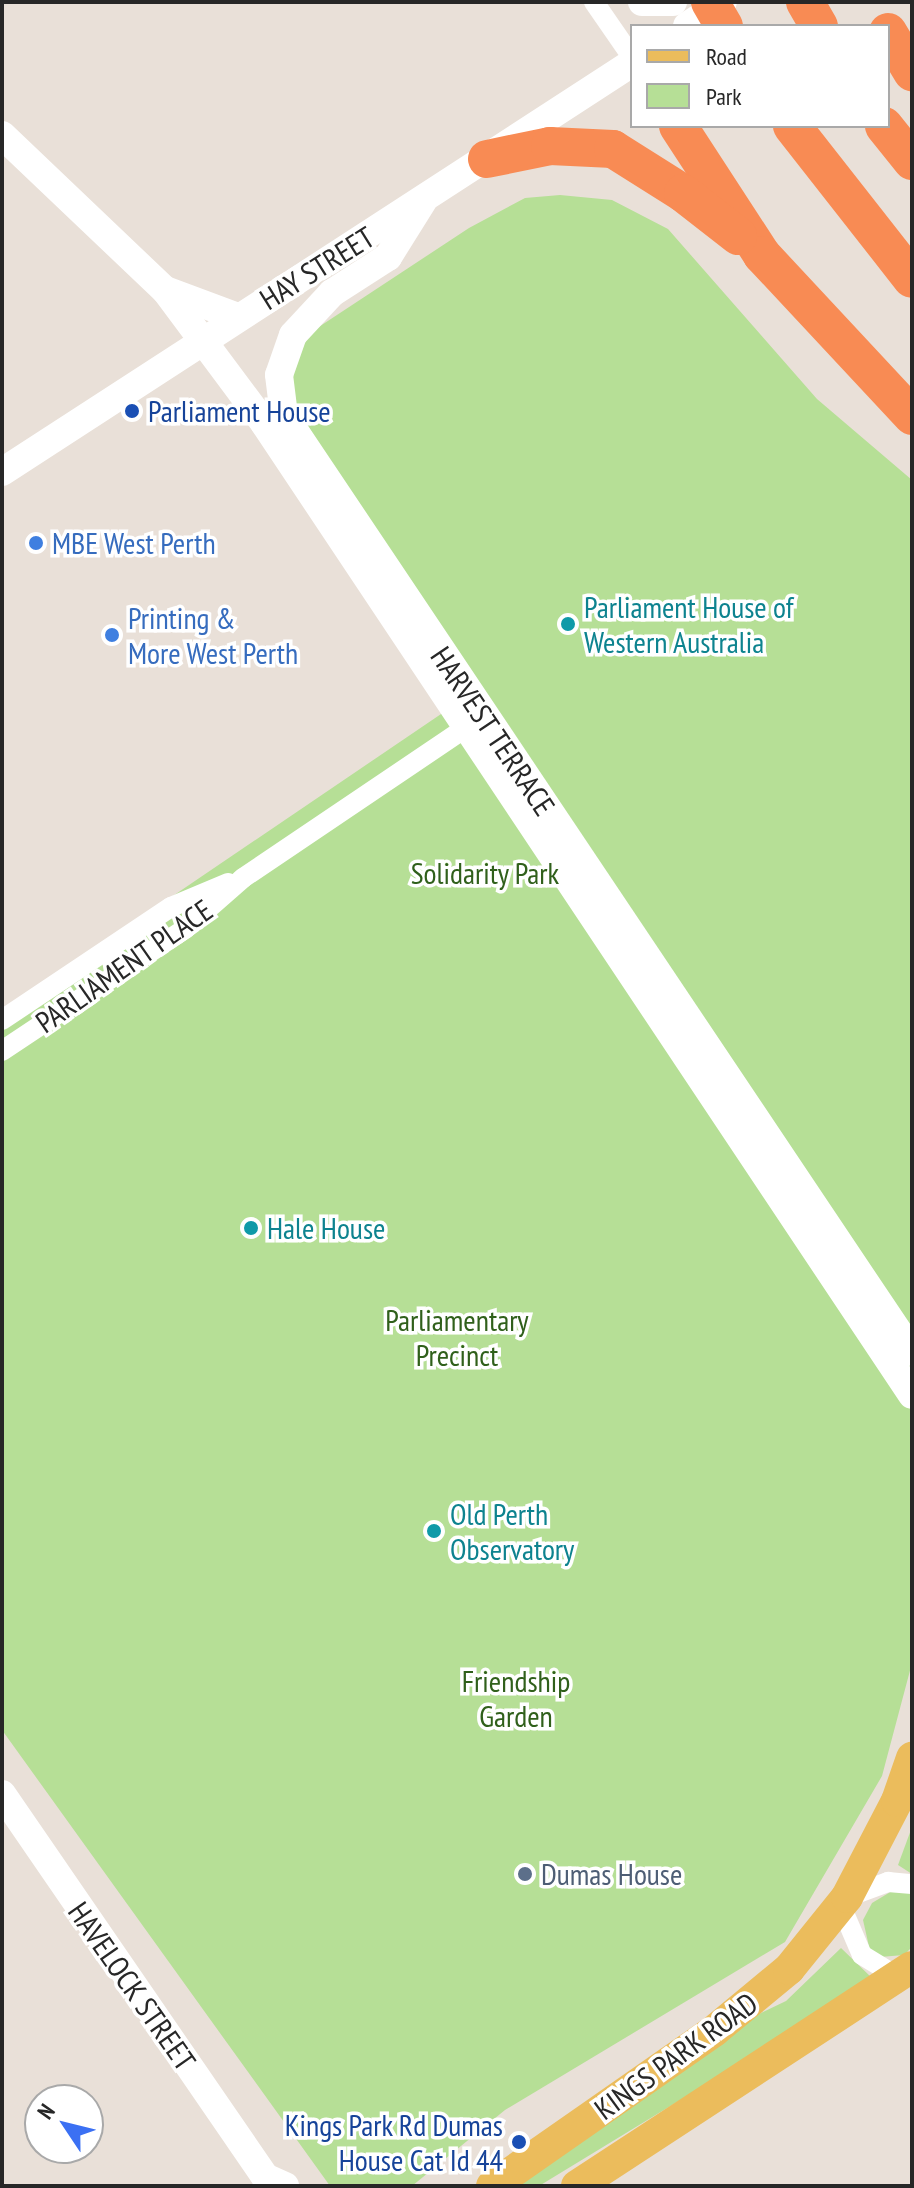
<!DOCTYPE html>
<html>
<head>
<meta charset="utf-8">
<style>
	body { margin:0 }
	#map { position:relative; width:914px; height:2188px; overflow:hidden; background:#e9e0d8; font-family:"PT Sans Narrow",sans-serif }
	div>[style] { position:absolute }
	.green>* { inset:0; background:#b6df96 }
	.street>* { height:20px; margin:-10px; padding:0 10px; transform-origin:10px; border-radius:10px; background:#fff }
	.secondary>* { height:28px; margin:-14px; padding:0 14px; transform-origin:14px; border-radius:14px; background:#fff }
	.primary>* { height:32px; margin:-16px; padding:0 16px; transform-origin:16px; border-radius:16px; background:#ebbc5c }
	.highway>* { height:38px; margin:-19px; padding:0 19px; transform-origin:19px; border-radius:19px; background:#f88b54 }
	.dots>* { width:22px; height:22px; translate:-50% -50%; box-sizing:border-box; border:4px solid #fff; border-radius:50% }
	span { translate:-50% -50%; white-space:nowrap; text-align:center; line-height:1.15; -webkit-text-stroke:7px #fff; paint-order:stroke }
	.street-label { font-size:30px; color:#272727 }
	.transit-label { font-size:30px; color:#164399 }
	.left { translate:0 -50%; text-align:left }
	.right { translate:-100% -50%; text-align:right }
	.shop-label { font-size:30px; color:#366cbe }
	.culture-label { font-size:30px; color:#0d838f }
	.park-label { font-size:30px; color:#30601b }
	.service-label { font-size:30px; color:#4e5e75 }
	.frame { position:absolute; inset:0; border:4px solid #272727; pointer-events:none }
	.legend { position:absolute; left:630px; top:24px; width:260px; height:104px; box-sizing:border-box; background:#fff; border:2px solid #a9a9a9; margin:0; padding:10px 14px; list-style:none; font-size:24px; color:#272727 }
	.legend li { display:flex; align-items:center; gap:16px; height:40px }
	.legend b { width:40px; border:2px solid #a9a9a9 }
	.north { position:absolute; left:24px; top:2084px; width:80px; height:80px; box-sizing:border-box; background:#fff; border:2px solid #a9a9a9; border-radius:50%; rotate:305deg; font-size:22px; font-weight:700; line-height:32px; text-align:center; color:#272727 }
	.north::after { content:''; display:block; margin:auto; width:28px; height:36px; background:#3b70f3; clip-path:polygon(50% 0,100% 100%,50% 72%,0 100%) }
</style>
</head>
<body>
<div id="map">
	<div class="green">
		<i style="clip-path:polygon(560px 195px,612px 200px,668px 229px,817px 399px,912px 480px,912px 1663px,882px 1776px,785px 1942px,505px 2110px,412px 2186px,330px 2186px,2px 1730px,2px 1012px,472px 693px,284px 387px,299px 340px,469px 228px,525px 198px)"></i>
		<i style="clip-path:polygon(912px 1827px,912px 1874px,898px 1865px)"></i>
		<i style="clip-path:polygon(892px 1891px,912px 1893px,912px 1947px,904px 1955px,880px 1957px,870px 1951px,863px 1920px,872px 1903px)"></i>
		<i style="clip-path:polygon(841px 1948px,872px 1978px,869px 1985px,539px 2186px,512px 2186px,757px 2015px,786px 2001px)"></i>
	</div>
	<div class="street">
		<i style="left:594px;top:2px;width:67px;rotate:55.4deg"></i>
		<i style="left:2px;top:1020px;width:203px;rotate:-33.8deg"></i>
		<i style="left:171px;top:907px;width:62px;rotate:-22.8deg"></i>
		<i style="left:2px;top:1051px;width:220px;rotate:-33.7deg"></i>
		<i style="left:185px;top:929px;width:77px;rotate:-41.3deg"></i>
		<i style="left:243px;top:878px;width:282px;rotate:-34deg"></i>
		<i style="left:847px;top:1897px;width:44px;rotate:-20.1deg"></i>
		<i style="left:888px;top:1882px;width:24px;rotate:5deg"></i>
		<i style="left:841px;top:1906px;width:53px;rotate:66.8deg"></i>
		<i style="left:862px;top:1955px;width:46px;rotate:31.6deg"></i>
	</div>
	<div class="secondary">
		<i style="left:642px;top:2px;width:31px"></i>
		<i style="left:687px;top:26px;width:43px;rotate:-33.7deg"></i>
		<i style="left:2px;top:135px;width:225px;rotate:43.6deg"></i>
		<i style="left:165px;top:290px;width:78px;rotate:20.3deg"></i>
		<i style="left:423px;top:201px;width:66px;rotate:122deg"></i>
		<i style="left:388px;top:257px;width:67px;rotate:147.3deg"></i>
		<i style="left:332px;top:293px;width:57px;rotate:132.9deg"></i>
		<i style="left:293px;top:335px;width:42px;rotate:109.3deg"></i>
		<i style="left:279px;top:375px;width:40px;rotate:82.9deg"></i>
		<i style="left:284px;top:415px;width:1128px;rotate:56.17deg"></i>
		<i style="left:165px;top:290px;width:166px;rotate:53.3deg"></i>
		<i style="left:264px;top:423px;width:1168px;rotate:56.31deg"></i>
		<i style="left:2px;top:472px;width:751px;rotate:-32.99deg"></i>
		<i style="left:2px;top:1794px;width:465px;rotate:55.5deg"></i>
		<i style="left:265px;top:2177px;width:22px;rotate:24deg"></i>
	</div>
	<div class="primary">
		<i style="left:492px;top:2186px;width:271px;rotate:-34.9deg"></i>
		<i style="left:714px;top:2031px;width:97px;rotate:-39.6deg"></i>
		<i style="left:789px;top:1969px;width:92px;rotate:-51.1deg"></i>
		<i style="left:847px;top:1897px;width:108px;rotate:-62.5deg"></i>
		<i style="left:897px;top:1801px;width:46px;rotate:-70.8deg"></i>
		<i style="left:577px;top:2186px;width:400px;rotate:-33.2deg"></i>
	</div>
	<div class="highway">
		<i style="left:710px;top:2px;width:28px;rotate:60deg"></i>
		<i style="left:805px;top:2px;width:28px;rotate:60deg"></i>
		<i style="left:888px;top:32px;width:47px;rotate:59deg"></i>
		<i style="left:678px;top:126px;width:154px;rotate:56.9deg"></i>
		<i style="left:762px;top:255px;width:220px;rotate:47deg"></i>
		<i style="left:792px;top:126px;width:194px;rotate:51.9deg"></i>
		<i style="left:884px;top:126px;width:45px;rotate:51.3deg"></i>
		<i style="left:487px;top:159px;width:64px;rotate:-11.7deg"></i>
		<i style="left:550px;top:146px;width:63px;rotate:2.7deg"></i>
		<i style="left:613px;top:149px;width:83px;rotate:32.2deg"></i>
		<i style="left:683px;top:193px;width:70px;rotate:38deg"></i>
	</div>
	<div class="dots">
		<i style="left:132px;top:411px;background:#1a4fb4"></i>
		<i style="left:36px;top:543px;background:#3f7fe0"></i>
		<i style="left:568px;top:624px;background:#0f9aa8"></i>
		<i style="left:112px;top:635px;background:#3f7fe0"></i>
		<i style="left:251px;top:1228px;background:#0f9aa8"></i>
		<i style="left:434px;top:1531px;background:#0f9aa8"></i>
		<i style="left:525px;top:1874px;background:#5c6f8a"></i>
		<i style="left:519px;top:2142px;background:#1a4fb4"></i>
	</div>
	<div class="street-label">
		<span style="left:317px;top:268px;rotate:-32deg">HAY STREET</span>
		<span style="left:493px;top:731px;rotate:56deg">HARVEST TERRACE</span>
		<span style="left:124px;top:966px;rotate:-35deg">PARLIAMENT PLACE</span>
		<span style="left:132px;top:1986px;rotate:55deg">HAVELOCK STREET</span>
		<span style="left:676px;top:2056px;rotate:-36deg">KINGS PARK ROAD</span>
	</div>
	<div class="transit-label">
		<span class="left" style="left:148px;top:411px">Parliament House</span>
		<span class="right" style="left:503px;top:2142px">Kings Park Rd Dumas<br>House Cat Id 44</span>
	</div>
	<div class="shop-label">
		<span class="left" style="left:52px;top:543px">MBE West Perth</span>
		<span class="left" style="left:128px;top:635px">Printing &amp;<br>More West Perth</span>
	</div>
	<div class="culture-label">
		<span class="left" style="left:584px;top:624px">Parliament House of<br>Western Australia</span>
		<span class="left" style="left:267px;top:1228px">Hale House</span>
		<span class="left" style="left:450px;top:1531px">Old Perth<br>Observatory</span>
	</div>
	<div class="park-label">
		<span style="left:485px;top:873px">Solidarity Park</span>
		<span style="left:457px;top:1337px">Parliamentary<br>Precinct</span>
		<span style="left:516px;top:1698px">Friendship<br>Garden</span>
	</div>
	<div class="service-label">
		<span class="left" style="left:541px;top:1874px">Dumas House</span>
	</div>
	<div class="frame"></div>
	<ul class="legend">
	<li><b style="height:10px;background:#ebbc5c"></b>Road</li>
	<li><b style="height:22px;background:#b6df96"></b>Park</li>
	</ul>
	<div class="north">N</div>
</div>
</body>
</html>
